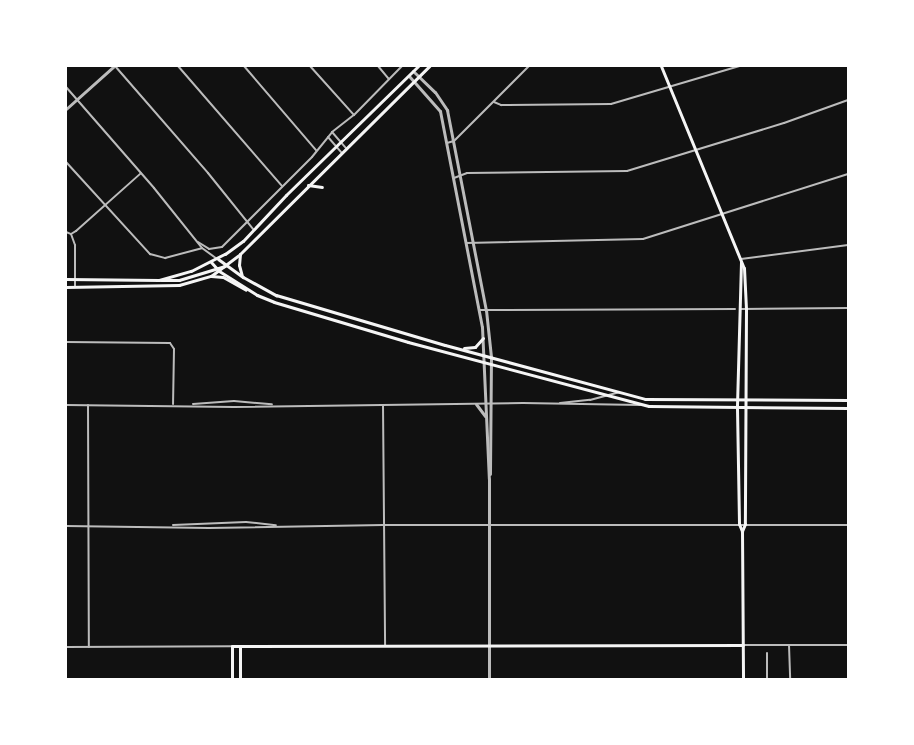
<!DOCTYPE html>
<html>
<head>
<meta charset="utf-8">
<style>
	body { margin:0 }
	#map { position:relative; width:914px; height:745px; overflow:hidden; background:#111; font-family:"Fira Sans",sans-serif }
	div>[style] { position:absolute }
	.minor>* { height:2px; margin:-1px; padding:0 1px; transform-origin:1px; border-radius:1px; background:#bcbcbc }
	.tertiary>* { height:3px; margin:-1.5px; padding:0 1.5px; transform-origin:1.5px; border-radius:1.5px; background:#bcbcbc }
	.secondary>* { height:3px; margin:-1.5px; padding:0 1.5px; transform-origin:1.5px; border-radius:1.5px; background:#f5f5f5 }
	span { translate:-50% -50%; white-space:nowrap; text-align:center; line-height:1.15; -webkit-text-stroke:3px #fff; paint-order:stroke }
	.frame { position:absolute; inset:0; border:67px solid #fff; pointer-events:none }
</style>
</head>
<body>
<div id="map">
	<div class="minor">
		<i style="left:115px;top:66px;width:142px;rotate:49deg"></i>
		<i style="left:208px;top:173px;width:72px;rotate:51.2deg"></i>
		<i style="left:178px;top:66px;width:159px;rotate:49.1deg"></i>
		<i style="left:244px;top:66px;width:111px;rotate:49.4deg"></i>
		<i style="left:310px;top:66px;width:66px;rotate:48.1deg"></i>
		<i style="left:378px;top:66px;width:17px;rotate:50deg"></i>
		<i style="left:66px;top:87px;width:134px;rotate:48.9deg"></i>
		<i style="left:154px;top:188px;width:77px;rotate:51.3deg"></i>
		<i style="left:202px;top:248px;width:17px;rotate:36deg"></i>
		<i style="left:494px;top:102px;width:8px;rotate:23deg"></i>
		<i style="left:501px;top:105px;width:110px;rotate:-0.5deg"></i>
		<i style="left:611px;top:104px;width:134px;rotate:-16.5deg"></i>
		<i style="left:332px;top:132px;width:21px;rotate:49deg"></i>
		<i style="left:328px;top:137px;width:20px;rotate:49deg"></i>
		<i style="left:447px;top:143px;width:7px;rotate:-16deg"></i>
		<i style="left:454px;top:141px;width:106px;rotate:-45deg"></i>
		<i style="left:66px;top:162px;width:125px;rotate:47.6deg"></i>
		<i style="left:150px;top:254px;width:16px;rotate:15deg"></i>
		<i style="left:165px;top:258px;width:38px;rotate:-15deg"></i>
		<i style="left:454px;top:178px;width:14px;rotate:-21deg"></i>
		<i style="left:467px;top:173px;width:160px;rotate:-0.7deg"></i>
		<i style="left:627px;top:171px;width:164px;rotate:-17deg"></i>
		<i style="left:784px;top:123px;width:68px;rotate:-19.8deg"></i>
		<i style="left:66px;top:232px;width:5px;rotate:22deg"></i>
		<i style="left:71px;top:234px;width:6px;rotate:-31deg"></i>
		<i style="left:76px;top:231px;width:87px;rotate:-41.7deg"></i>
		<i style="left:71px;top:234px;width:12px;rotate:70deg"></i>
		<i style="left:75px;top:245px;width:42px;rotate:90deg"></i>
		<i style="left:198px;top:242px;width:13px;rotate:32deg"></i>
		<i style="left:209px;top:249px;width:13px;rotate:-9deg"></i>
		<i style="left:222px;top:247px;width:127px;rotate:-45deg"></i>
		<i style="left:312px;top:157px;width:32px;rotate:-51deg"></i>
		<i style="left:332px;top:132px;width:28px;rotate:-38deg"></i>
		<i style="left:354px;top:115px;width:69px;rotate:-45.6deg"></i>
		<i style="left:466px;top:243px;width:177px;rotate:-1.3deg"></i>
		<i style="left:643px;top:239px;width:215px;rotate:-17.6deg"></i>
		<i style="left:741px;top:259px;width:108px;rotate:-7.5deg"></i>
		<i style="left:741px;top:309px;width:107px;rotate:-0.5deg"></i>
		<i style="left:480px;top:310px;width:255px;rotate:-0.2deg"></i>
		<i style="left:66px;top:342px;width:104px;rotate:0.6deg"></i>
		<i style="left:170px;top:343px;width:7px;rotate:56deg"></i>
		<i style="left:174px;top:349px;width:55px;rotate:91deg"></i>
		<i style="left:560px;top:403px;width:30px;rotate:-6deg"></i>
		<i style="left:590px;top:400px;width:30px;rotate:-15deg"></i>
		<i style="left:193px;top:404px;width:41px;rotate:-4.2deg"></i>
		<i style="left:234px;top:401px;width:38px;rotate:5deg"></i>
		<i style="left:66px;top:405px;width:168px;rotate:0.7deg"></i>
		<i style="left:234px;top:407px;width:289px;rotate:-0.8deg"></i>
		<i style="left:523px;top:403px;width:117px;rotate:1deg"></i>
		<i style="left:88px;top:405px;width:242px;rotate:89.8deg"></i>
		<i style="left:383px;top:405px;width:240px;rotate:89.5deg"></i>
		<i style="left:173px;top:525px;width:73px;rotate:-2.4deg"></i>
		<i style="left:246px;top:522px;width:30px;rotate:6deg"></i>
		<i style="left:66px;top:526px;width:143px;rotate:0.8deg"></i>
		<i style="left:209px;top:528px;width:174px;rotate:-1deg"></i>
		<i style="left:383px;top:525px;width:465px"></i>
		<i style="left:743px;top:645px;width:105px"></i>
		<i style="left:789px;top:645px;width:34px;rotate:88deg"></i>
		<i style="left:66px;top:647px;width:166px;rotate:-0.3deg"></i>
		<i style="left:767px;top:679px;width:26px;rotate:-90deg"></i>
	</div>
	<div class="tertiary">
		<i style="left:413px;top:71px;width:30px;rotate:44deg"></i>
		<i style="left:435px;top:92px;width:22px;rotate:56deg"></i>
		<i style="left:447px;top:110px;width:204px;rotate:79deg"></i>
		<i style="left:486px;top:310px;width:47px;rotate:83.9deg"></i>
		<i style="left:491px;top:357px;width:117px;rotate:90.5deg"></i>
		<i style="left:409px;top:76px;width:47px;rotate:48.5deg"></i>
		<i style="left:440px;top:111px;width:220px;rotate:79deg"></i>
		<i style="left:482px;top:327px;width:152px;rotate:87.4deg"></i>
		<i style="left:489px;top:479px;width:200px;rotate:90deg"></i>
		<i style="left:66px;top:109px;width:64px;rotate:-41.9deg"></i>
		<i style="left:476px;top:404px;width:15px;rotate:53deg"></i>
	</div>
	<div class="secondary">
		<i style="left:661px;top:66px;width:218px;rotate:67.7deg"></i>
		<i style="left:744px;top:268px;width:41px;rotate:87.2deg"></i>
		<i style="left:746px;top:309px;width:215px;rotate:90.3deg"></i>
		<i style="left:745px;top:524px;width:8px;rotate:113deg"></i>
		<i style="left:308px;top:185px;width:14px;rotate:8deg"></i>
		<i style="left:240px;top:254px;width:11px;rotate:95deg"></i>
		<i style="left:239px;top:265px;width:11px;rotate:75deg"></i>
		<i style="left:218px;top:259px;width:31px;rotate:36deg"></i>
		<i style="left:243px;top:277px;width:38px;rotate:29deg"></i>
		<i style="left:276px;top:295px;width:176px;rotate:16.5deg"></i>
		<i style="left:445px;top:345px;width:207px;rotate:15.1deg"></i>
		<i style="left:645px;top:399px;width:203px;rotate:0.3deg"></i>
		<i style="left:211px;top:262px;width:12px;rotate:48deg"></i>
		<i style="left:219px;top:271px;width:45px;rotate:32.3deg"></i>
		<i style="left:257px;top:295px;width:18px;rotate:22deg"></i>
		<i style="left:274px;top:302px;width:140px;rotate:16.6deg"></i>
		<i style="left:408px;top:342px;width:249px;rotate:14.9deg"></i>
		<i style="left:649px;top:406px;width:199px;rotate:0.6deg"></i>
		<i style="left:741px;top:262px;width:146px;rotate:91.6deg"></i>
		<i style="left:737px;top:408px;width:116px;rotate:89deg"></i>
		<i style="left:739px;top:524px;width:8px;rotate:67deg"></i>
		<i style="left:742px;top:531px;width:148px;rotate:89.6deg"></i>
		<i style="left:211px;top:276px;width:12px;rotate:5deg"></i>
		<i style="left:223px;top:277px;width:26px;rotate:29deg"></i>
		<i style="left:66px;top:279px;width:93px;rotate:0.6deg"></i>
		<i style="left:159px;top:280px;width:33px;rotate:-16deg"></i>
		<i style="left:191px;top:271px;width:38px;rotate:-27deg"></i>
		<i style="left:225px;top:254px;width:22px;rotate:-36deg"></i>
		<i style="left:243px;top:241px;width:63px;rotate:-46.9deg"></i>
		<i style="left:286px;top:195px;width:185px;rotate:-44.3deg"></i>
		<i style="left:161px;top:280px;width:18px"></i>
		<i style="left:179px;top:280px;width:48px;rotate:-16.9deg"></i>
		<i style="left:66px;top:287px;width:113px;rotate:-1deg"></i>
		<i style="left:179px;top:285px;width:33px;rotate:-16deg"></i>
		<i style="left:211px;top:276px;width:36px;rotate:-37deg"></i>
		<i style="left:240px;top:254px;width:267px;rotate:-44.8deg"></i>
		<i style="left:464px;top:348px;width:11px;rotate:-5deg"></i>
		<i style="left:475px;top:347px;width:12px;rotate:-48deg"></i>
		<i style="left:232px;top:679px;width:33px;rotate:-90deg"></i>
		<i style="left:232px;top:646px;width:511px;rotate:-0.11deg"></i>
		<i style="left:240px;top:679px;width:33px;rotate:-90deg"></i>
	</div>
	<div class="frame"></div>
</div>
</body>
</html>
